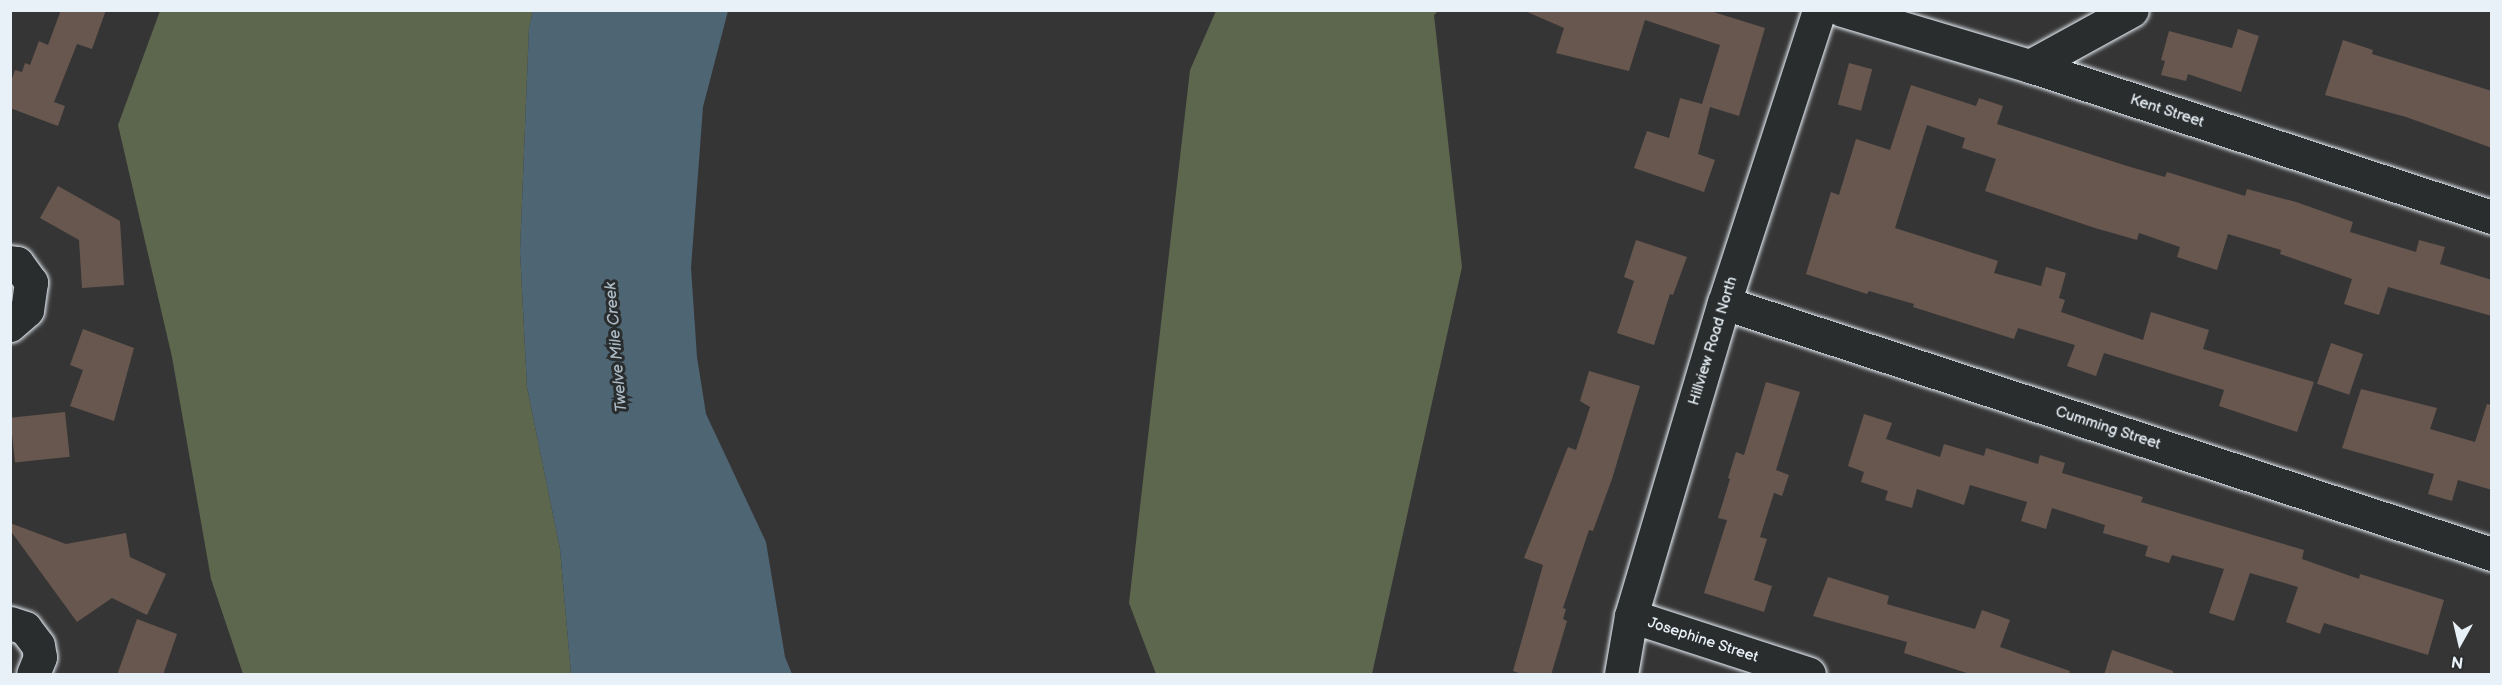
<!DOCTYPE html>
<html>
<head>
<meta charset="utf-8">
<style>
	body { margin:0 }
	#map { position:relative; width:2502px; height:685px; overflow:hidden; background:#363535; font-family:"Balsamiq Sans",sans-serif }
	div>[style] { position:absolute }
	.green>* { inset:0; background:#5c674e }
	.water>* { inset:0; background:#4e6573 }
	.building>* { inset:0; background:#67574f; transform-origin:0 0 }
	.roads { filter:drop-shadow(0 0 2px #e8f1f8) drop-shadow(0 0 2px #e8f1f8) }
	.minor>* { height:33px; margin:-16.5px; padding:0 16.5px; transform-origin:16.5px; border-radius:16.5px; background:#2a2d2e }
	span { translate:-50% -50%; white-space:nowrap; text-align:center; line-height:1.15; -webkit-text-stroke:6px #2a2d2e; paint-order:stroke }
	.street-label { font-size:15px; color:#e8f1f8 }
	.water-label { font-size:16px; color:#aab9c3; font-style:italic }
	.frame { position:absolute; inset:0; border:12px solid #e8f1f8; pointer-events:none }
	.north { position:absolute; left:2430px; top:613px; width:60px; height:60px; -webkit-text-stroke:4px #2a2d2e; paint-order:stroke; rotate:188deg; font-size:16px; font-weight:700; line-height:24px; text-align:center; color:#e8f1f8 }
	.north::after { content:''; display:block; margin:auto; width:21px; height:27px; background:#e8f1f8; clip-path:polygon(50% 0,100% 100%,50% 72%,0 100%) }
</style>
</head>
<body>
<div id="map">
	<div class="green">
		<i style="clip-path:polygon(160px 11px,533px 11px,529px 28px,520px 251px,527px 387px,560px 549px,571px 674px,243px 674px,211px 579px,172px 357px,118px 125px)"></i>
		<i style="clip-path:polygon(1216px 11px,1438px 11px,1434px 15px,1462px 267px,1372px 674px,1156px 674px,1129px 603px,1190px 70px)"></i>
	</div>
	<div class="water">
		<i style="clip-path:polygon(533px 11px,728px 11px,703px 107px,691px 268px,697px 357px,706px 414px,766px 542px,785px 657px,792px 674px,571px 674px,560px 549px,527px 387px,520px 251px,529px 28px)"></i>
	</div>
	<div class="building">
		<i style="clip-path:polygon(61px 10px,106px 10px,92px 49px,77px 44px,54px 102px,65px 106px,58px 126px,10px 108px,10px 84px,15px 70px,22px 72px,25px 63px,30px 65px,39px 41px,48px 45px)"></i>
		<i style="clip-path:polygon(1523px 10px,1707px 10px,1765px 28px,1739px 116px,1710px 107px,1698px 154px,1715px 160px,1704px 192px,1634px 168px,1647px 131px,1669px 138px,1680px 98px,1702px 104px,1720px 45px,1645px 20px,1629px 71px,1556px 53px,1564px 28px)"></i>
		<i style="clip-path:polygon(2238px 29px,2259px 36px,2241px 92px,2188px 74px,2186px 81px,2161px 75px,2165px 61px,2161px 60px,2169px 31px,2232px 48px)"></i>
		<i style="clip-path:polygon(2343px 40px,2373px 50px,2372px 54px,2492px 91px,2492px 148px,2406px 117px,2325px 95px)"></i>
		<i style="left:1849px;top:63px;width:24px;height:43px;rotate:15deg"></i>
		<i style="clip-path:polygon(1911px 85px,1976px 106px,1979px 98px,2003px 106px,1997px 124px,2127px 166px,2165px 177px,2167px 172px,2245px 196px,2247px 189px,2296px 202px,2353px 222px,2350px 232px,2416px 252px,2419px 240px,2445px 247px,2440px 264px,2492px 280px,2492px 316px,2388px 287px,2379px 315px,2344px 304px,2352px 279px,2280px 254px,2281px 250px,2228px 234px,2217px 270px,2177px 257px,2180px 247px,2139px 233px,2137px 240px,2095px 228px,1985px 191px,1996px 159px,1962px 148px,1965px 138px,1927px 125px,1895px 228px,1998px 261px,1994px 273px,2041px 286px,2046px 267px,2066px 273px,2059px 298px,2065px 300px,2061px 312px,2143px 340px,2151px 312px,2209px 330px,2203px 349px,2314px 382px,2297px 432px,2219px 406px,2224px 390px,2104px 353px,2096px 376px,2067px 366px,2075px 345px,2018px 328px,2014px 339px,1913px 307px,1914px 304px,1869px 291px,1867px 294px,1806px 274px,1831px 192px,1839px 195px,1856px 139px,1890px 150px)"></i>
		<i style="clip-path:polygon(58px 186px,120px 221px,124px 285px,82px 288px,79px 240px,40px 218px)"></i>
		<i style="clip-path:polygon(1636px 240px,1687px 257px,1673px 295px,1670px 294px,1654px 345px,1617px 333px,1634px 281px,1624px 277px)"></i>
		<i style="clip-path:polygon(83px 329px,134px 348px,114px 421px,70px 406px,83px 370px,70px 365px)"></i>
		<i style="left:2331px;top:343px;width:34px;height:43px;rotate:19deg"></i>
		<i style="clip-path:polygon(1589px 371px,1640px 386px,1612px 479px,1593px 531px,1589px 530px,1563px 608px,1566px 609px,1563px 619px,1567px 621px,1551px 675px,1525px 675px,1513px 671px,1543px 565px,1524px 558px,1568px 447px,1576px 450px,1590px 407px,1580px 401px)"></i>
		<i style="clip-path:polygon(1766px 382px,1800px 392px,1776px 470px,1789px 475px,1782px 496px,1774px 493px,1760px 537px,1767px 539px,1754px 580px,1772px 586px,1764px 612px,1704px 593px,1727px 520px,1718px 518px,1730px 479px,1728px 478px,1736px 452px,1744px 455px)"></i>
		<i style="clip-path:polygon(2361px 389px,2437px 408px,2430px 429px,2475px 442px,2487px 404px,2492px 405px,2492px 490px,2458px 480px,2452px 501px,2428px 494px,2434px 474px,2342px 448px)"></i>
		<i style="left:65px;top:412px;width:45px;height:55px;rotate:84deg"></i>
		<i style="clip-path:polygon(1864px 414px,1892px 423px,1886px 439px,1940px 457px,1944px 444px,1984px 456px,1986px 448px,2038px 464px,2040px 455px,2065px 463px,2062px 473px,2143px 497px,2141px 502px,2304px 550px,2302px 559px,2359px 579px,2360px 574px,2444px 600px,2428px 655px,2324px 623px,2320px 634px,2286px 622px,2298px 587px,2250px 573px,2234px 621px,2209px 613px,2224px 569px,2172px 555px,2169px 563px,2145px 556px,2148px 546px,2103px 533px,2105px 525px,2052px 508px,2046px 529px,2021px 521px,2027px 502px,1970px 485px,1964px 505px,1917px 489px,1912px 508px,1885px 500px,1888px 491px,1861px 482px,1864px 472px,1848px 466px)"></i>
		<i style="clip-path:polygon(10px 523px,66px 544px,126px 533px,130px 557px,166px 574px,147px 615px,112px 598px,77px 622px,10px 530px)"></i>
		<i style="clip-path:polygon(1828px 577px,1889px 596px,1887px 604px,1890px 605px,1975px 629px,1982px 610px,2010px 620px,2000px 647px,2070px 671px,2069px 675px,1973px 675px,1904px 653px,1907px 642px,1813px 616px)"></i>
		<i style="clip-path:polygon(137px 619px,177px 634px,163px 675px,117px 675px)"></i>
		<i style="clip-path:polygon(2112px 650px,2173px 671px,2173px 675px,2104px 675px)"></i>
	</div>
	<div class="roads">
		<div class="minor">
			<i style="left:1842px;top:10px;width:196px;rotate:16.6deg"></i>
			<i style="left:2030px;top:66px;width:486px;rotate:18.1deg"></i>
			<i style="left:2030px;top:66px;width:116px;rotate:-28.8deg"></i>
			<i style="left:10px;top:262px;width:7px;rotate:8deg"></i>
			<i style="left:17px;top:263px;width:24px;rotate:54deg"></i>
			<i style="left:31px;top:282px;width:28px;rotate:98deg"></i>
			<i style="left:27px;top:310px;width:23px;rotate:139deg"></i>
			<i style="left:1724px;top:303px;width:808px;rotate:18.1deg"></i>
			<i style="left:1631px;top:616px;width:187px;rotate:18deg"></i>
			<i style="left:10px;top:623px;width:16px;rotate:18deg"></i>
			<i style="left:25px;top:628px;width:21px;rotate:53deg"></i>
			<i style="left:38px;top:645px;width:12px;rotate:81deg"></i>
			<i style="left:40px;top:657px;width:18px;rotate:112deg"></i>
			<i style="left:1621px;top:674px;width:59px;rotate:-80.2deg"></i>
			<i style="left:1631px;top:616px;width:327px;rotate:-73.5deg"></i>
			<i style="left:1724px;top:303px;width:308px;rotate:-72deg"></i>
		</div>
	</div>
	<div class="street-label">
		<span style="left:2167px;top:111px;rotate:18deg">Kent Street</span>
		<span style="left:1713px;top:341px;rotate:-73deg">Hillview Road North</span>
		<span style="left:2108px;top:428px;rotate:18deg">Cumming Street</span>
		<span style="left:1703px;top:640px;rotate:18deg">Josephine Street</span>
	</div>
	<div class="water-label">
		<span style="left:617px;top:347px;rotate:-95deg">Twelve Mile Creek</span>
	</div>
	<div class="frame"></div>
	<div class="north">N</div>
</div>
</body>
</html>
